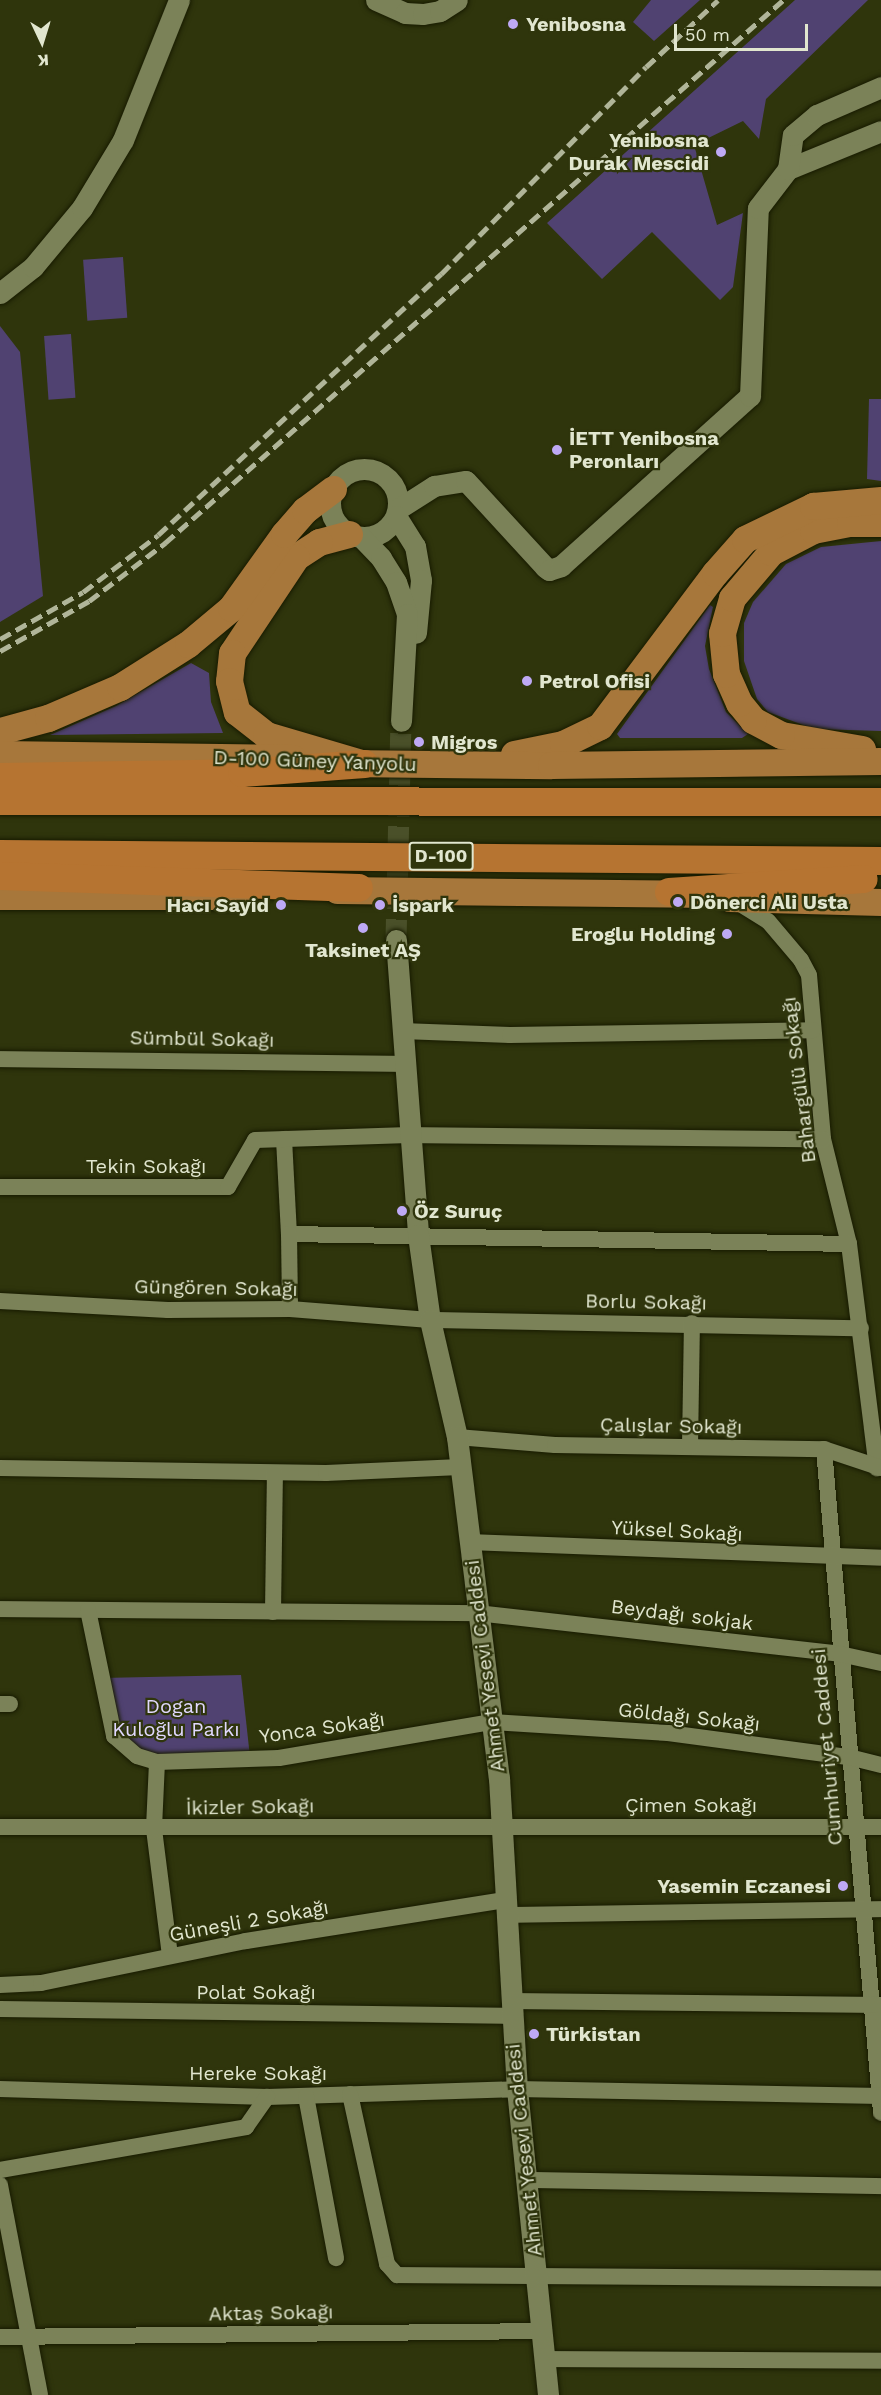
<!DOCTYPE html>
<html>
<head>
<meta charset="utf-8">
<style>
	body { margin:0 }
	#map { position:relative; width:881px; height:2395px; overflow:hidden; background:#2f350c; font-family:"Work Sans",sans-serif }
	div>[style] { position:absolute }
	.green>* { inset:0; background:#504271; transform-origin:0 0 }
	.tertiary-tunnel>* { height:21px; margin-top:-10.5px; transform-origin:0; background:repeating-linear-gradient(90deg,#4a5029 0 21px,transparent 0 31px) }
	.roads { filter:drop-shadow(0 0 2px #181b00) drop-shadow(0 0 2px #181b00) }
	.minor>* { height:16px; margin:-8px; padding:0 8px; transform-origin:8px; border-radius:8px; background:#7b8258 }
	.tertiary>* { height:21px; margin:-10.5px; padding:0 10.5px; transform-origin:10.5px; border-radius:10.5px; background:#7b8258 }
	.tertiary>.ring { margin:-10.5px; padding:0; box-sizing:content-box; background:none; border:21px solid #7b8258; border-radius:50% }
	.primary>* { height:27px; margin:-13.5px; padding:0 13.5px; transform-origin:13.5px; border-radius:13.5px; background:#a7773b }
	.trunk>* { height:28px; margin:-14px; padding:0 14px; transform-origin:14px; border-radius:14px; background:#b67431 }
	.rail>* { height:4.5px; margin-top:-2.25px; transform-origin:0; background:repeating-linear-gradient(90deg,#b0b599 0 12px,transparent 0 18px) }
	.dots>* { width:16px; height:16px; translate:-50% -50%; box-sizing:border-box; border:3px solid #2f350c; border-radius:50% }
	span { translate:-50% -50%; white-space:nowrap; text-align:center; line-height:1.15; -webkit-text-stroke:4.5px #2f350c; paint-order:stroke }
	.shield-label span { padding:2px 4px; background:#2f350c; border:2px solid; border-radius:4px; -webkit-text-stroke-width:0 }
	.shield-label { font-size:18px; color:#e1e6cf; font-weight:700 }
	.poi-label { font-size:20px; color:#e1e6cf; font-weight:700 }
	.left { translate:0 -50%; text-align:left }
	.right { translate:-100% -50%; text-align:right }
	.street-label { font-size:20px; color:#e1e6cf }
	.park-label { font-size:20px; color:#e1d8fe }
	.north { position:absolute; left:12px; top:12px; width:60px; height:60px; -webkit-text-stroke:4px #2f350c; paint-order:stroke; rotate:176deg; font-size:16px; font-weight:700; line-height:24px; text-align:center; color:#e1e6cf }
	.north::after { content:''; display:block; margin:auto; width:21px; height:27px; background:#e1e6cf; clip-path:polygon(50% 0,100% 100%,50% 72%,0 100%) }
	.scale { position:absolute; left:674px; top:24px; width:134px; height:27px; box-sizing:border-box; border:3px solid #e1e6cf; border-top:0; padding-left:8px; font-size:18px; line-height:21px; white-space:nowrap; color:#e1e6cf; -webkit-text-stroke:4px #2f350c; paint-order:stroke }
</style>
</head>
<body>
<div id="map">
	<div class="green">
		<i style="clip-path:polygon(651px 0,700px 0,654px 41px,633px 22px)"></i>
		<i style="clip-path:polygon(795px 0,868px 0,766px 99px,759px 139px,743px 121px,694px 145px,717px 225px,743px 213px,733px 287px,720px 300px,652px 232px,602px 279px,547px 223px)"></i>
		<i style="left:123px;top:257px;width:61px;height:40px;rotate:86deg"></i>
		<i style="clip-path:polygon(0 326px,20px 352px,43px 596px,0 622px)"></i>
		<i style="left:71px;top:334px;width:64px;height:27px;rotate:86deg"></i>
		<i style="clip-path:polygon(869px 399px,881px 399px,881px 481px,867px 479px)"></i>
		<i style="clip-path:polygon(881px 541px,881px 731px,814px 729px,768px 712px,757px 699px,744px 661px,744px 623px,753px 602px,786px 564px,821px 547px)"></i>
		<i style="clip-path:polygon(710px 605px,713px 607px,705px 646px,709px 669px,726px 712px,748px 734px,742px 738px,620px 738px,617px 734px)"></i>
		<i style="clip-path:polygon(191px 663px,209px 673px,211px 702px,223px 733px,50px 735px,116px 706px)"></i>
		<i style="clip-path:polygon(241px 1675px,250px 1757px,157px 1760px,114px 1734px,102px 1678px)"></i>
	</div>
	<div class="tertiary-tunnel">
		<i style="left:396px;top:940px;width:219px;rotate:-88.7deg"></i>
	</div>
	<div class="roads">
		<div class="minor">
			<i style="left:737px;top:902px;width:36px;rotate:32deg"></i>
			<i style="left:768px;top:921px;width:51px;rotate:49.8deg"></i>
			<i style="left:801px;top:960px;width:17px;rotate:62deg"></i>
			<i style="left:809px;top:975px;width:165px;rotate:85.1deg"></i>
			<i style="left:823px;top:1139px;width:108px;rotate:76.1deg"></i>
			<i style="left:849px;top:1244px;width:226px;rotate:82.9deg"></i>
			<i style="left:402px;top:1031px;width:108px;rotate:2.1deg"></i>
			<i style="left:510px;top:1035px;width:303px;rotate:-0.9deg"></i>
			<i style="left:0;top:1059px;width:402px;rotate:0.7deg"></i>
			<i style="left:284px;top:1139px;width:95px;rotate:87deg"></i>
			<i style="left:289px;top:1234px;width:560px;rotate:1.02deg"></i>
			<i style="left:0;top:1187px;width:228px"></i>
			<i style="left:228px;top:1187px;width:54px;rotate:-60.1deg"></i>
			<i style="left:255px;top:1140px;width:154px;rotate:-1.9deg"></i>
			<i style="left:409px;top:1135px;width:414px;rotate:0.6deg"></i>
			<i style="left:289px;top:1234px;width:75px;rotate:89.2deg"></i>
			<i style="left:0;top:1301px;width:168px;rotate:3.1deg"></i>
			<i style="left:168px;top:1310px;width:122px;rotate:-0.5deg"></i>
			<i style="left:290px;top:1309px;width:140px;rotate:4.5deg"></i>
			<i style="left:430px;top:1320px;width:431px;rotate:1.1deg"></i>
			<i style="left:457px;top:1437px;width:98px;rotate:4.7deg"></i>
			<i style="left:555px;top:1445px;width:269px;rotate:0.9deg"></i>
			<i style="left:824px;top:1449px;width:60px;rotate:18.4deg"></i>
			<i style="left:690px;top:1447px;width:124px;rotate:-89.1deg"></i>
			<i style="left:824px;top:1449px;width:666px;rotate:85.09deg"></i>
			<i style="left:0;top:1468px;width:326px;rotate:0.9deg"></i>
			<i style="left:326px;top:1473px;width:134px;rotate:-2.6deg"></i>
			<i style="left:470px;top:1542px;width:411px;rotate:2.2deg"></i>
			<i style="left:0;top:1609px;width:477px;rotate:0.5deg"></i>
			<i style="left:477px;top:1613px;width:365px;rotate:6.4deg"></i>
			<i style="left:840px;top:1654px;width:42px;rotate:12.4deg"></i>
			<i style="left:88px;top:1610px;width:129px;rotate:78.3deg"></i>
			<i style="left:114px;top:1736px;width:30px;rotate:41deg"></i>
			<i style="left:137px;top:1756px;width:21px;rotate:17deg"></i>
			<i style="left:157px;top:1762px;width:122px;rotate:-1.9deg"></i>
			<i style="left:279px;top:1758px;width:216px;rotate:-9.6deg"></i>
			<i style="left:492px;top:1722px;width:176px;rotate:3.6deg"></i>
			<i style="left:668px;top:1733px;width:183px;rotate:7.6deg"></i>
			<i style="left:849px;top:1757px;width:33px;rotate:14deg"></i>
			<i style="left:273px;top:1612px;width:139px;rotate:-89.2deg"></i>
			<i style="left:0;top:1704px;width:10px"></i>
			<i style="left:157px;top:1762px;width:67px;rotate:92.6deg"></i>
			<i style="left:154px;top:1829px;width:127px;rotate:82.8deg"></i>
			<i style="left:0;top:1827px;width:881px"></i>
			<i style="left:506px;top:1915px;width:375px;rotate:-0.9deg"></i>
			<i style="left:0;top:1985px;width:41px;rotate:-2.8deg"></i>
			<i style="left:41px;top:1983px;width:209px;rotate:-11.6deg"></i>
			<i style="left:246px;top:1941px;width:262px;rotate:-9deg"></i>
			<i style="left:510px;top:2001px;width:371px;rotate:0.6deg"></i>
			<i style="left:0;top:2009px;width:511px;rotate:0.78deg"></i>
			<i style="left:0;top:2089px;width:267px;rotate:1.7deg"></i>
			<i style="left:267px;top:2097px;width:250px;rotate:-1.8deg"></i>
			<i style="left:517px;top:2089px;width:364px;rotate:1.1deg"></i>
			<i style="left:350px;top:2094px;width:174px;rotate:77.7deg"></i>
			<i style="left:387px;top:2264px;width:15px;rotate:48deg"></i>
			<i style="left:397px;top:2275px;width:484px;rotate:0.4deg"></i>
			<i style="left:306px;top:2096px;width:165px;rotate:79.5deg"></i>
			<i style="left:0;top:2170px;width:250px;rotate:-9.9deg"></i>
			<i style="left:246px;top:2127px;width:37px;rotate:-55deg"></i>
			<i style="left:527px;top:2180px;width:354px;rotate:1deg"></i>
			<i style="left:0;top:2185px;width:214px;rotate:79.2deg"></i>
			<i style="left:0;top:2337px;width:542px;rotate:-0.63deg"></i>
			<i style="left:545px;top:2359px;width:336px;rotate:0.3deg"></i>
		</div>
		<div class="tertiary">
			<i style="left:376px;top:0;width:32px;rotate:24deg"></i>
			<i style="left:405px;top:13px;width:18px;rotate:3deg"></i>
			<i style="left:423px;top:14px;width:17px;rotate:-10deg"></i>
			<i style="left:440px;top:11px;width:20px;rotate:-33deg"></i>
			<i style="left:788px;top:169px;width:100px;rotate:-22.2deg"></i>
			<i style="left:0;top:293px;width:42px;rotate:-38.2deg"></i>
			<i style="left:33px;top:267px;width:77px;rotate:-50.3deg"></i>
			<i style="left:82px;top:208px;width:79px;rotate:-58.9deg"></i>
			<i style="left:123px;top:140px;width:151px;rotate:-68.2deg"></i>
			<i class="ring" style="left:330px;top:469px;width:47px;height:47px"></i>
			<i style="left:398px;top:509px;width:43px;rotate:-32.6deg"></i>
			<i style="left:434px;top:486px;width:32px;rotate:-9deg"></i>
			<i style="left:466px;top:481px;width:117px;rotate:47.4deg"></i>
			<i style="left:545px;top:567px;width:5px;rotate:37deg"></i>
			<i style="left:549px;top:570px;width:13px;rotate:-18deg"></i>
			<i style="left:561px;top:566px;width:254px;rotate:-42deg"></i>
			<i style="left:750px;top:396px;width:188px;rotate:-87.6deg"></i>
			<i style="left:758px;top:208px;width:49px;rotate:-52.4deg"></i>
			<i style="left:788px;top:169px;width:34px;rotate:-82deg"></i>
			<i style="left:793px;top:135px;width:31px;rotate:-40deg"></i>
			<i style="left:817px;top:115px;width:70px;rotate:-23.6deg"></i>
			<i style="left:396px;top:516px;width:36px;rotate:58deg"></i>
			<i style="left:415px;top:546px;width:35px;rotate:80deg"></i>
			<i style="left:421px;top:580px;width:53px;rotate:95.4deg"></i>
			<i style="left:361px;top:537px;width:29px;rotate:46deg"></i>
			<i style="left:381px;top:558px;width:28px;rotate:58deg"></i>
			<i style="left:396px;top:582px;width:34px;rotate:71deg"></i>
			<i style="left:407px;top:614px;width:107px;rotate:93.2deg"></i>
			<i style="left:396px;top:940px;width:296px;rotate:85.7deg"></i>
			<i style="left:418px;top:1235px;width:86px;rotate:82deg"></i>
			<i style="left:430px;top:1320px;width:120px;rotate:77deg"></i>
			<i style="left:457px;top:1437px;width:344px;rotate:83deg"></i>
			<i style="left:499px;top:1778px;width:312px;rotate:86.7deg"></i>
			<i style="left:517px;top:2089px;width:308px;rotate:84.2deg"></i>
		</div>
		<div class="primary">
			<i style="left:349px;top:534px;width:31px;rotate:165deg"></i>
			<i style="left:319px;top:542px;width:27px;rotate:147deg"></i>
			<i style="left:296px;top:557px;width:115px;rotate:123.7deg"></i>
			<i style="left:232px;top:653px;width:28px;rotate:96deg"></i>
			<i style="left:229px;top:681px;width:32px;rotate:76deg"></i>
			<i style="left:237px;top:712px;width:37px;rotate:38deg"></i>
			<i style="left:266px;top:735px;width:99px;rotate:16.4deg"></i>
			<i style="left:0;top:731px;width:50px;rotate:-15.2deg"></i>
			<i style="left:48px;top:718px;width:78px;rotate:-23.3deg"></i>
			<i style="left:120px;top:687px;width:80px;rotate:-32.3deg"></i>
			<i style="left:188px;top:644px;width:56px;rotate:-39.9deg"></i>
			<i style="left:231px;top:608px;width:91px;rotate:-54.4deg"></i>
			<i style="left:284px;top:534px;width:32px;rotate:-49deg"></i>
			<i style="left:305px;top:510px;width:35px;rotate:-37deg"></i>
			<i style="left:862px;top:749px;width:82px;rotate:-170.2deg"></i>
			<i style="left:781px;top:735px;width:32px;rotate:-152deg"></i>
			<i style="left:753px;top:720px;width:22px;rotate:-129deg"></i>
			<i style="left:739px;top:703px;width:32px;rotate:-114deg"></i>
			<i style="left:726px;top:674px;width:41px;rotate:-95.6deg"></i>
			<i style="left:722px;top:633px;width:36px;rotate:-74deg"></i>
			<i style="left:732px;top:598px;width:60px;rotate:-49.7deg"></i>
			<i style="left:771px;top:552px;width:47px;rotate:-27.6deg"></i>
			<i style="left:813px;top:530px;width:38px;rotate:-11deg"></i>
			<i style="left:850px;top:523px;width:31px"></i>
			<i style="left:0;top:754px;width:293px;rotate:0.8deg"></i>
			<i style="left:514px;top:754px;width:50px;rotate:-11.5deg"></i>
			<i style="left:563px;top:744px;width:41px;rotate:-25.9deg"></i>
			<i style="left:600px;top:726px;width:191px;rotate:-53.1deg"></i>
			<i style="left:715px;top:573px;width:45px;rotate:-48.6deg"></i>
			<i style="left:745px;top:539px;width:76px;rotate:-25.9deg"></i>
			<i style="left:813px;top:506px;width:68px;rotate:-5deg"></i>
			<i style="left:343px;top:763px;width:208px;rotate:0.6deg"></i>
			<i style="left:551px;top:765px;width:330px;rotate:-0.7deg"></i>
			<i style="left:337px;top:890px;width:354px;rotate:0.6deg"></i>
			<i style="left:0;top:896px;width:239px"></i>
			<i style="left:729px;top:898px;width:152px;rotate:1.5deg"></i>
		</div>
		<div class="trunk">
			<i style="left:0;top:777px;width:242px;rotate:-0.9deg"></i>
			<i style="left:242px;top:773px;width:123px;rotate:-4.2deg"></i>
			<i style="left:0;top:801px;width:881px;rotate:0.07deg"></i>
			<i style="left:0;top:854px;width:881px;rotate:0.46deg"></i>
			<i style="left:0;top:876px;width:359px;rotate:1.9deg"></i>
			<i style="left:669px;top:892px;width:195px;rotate:-3.8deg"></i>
		</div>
	</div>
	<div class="rail">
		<i style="left:0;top:639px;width:95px;rotate:-29.5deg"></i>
		<i style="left:83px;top:592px;width:94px;rotate:-37.2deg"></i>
		<i style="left:158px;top:535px;width:385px;rotate:-42.7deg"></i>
		<i style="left:441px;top:274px;width:291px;rotate:-45.3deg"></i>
		<i style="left:646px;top:67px;width:98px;rotate:-42.9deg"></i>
		<i style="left:0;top:651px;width:102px;rotate:-29.3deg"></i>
		<i style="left:89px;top:601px;width:96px;rotate:-37.3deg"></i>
		<i style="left:165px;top:543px;width:823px;rotate:-41.3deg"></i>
	</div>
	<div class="dots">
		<i style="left:513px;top:24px;background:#bea9f5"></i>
		<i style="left:721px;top:152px;background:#bea9f5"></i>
		<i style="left:557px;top:450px;background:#bea9f5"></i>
		<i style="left:527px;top:681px;background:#bea9f5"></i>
		<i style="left:419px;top:742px;background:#bea9f5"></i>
		<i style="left:678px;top:902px;background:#bea9f5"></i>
		<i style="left:281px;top:905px;background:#bea9f5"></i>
		<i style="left:380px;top:905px;background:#bea9f5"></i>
		<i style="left:363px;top:928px;background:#bea9f5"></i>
		<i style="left:727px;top:934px;background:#bea9f5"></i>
		<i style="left:402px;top:1211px;background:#bea9f5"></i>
		<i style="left:843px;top:1886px;background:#bea9f5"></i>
		<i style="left:534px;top:2034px;background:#bea9f5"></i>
	</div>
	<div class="shield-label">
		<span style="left:441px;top:856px">D-100</span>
	</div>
	<div class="poi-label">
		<span class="left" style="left:526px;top:24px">Yenibosna</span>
		<span class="right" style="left:709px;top:152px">Yenibosna<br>Durak Mescidi</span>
		<span class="left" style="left:569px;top:450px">İETT Yenibosna<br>Peronları</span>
		<span class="left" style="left:539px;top:681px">Petrol Ofisi</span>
		<span class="left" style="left:431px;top:742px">Migros</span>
		<span class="left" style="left:690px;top:902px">Dönerci Ali Usta</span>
		<span class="right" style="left:269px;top:905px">Hacı Sayid</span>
		<span class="left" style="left:392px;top:905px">İspark</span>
		<span class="right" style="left:715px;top:934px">Eroglu Holding</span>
		<span style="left:363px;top:950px">Taksinet AŞ</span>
		<span class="left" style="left:414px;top:1211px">Öz Suruç</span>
		<span class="right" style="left:831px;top:1886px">Yasemin Eczanesi</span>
		<span class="left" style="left:546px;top:2034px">Türkistan</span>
	</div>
	<div class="street-label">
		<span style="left:315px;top:761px;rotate:2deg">D-100 Güney Yanyolu</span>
		<span style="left:202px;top:1039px;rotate:1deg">Sümbül Sokağı</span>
		<span style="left:799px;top:1080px;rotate:-97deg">Bahargülü Sokağı</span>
		<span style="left:146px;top:1166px">Tekin Sokağı</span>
		<span style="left:216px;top:1288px;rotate:1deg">Güngören Sokağı</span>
		<span style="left:646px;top:1302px;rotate:1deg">Borlu Sokağı</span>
		<span style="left:671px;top:1426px;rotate:1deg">Çalışlar Sokağı</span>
		<span style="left:677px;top:1531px;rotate:3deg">Yüksel Sokağı</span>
		<span style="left:682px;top:1615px;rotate:7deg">Beydağı sokjak</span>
		<span style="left:485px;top:1666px;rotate:-97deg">Ahmet Yesevi Caddesi</span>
		<span style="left:689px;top:1717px;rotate:6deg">Göldağı Sokağı</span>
		<span style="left:322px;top:1728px;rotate:-8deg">Yonca Sokağı</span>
		<span style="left:827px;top:1747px;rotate:-95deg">Cumhuriyet Caddesi</span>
		<span style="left:691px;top:1805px">Çimen Sokağı</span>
		<span style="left:250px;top:1807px;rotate:-1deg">İkizler Sokağı</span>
		<span style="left:249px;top:1921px;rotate:-10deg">Güneşli 2 Sokağı</span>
		<span style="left:256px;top:1992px">Polat Sokağı</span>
		<span style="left:258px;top:2073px">Hereke Sokağı</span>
		<span style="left:524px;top:2150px;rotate:-96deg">Ahmet Yesevi Caddesi</span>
		<span style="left:271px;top:2313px;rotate:-1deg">Aktaş Sokağı</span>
	</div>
	<div class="park-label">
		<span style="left:176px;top:1718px">Dogan<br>Kuloğlu Parkı</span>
	</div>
	<div class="north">K</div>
	<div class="scale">50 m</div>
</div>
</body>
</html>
